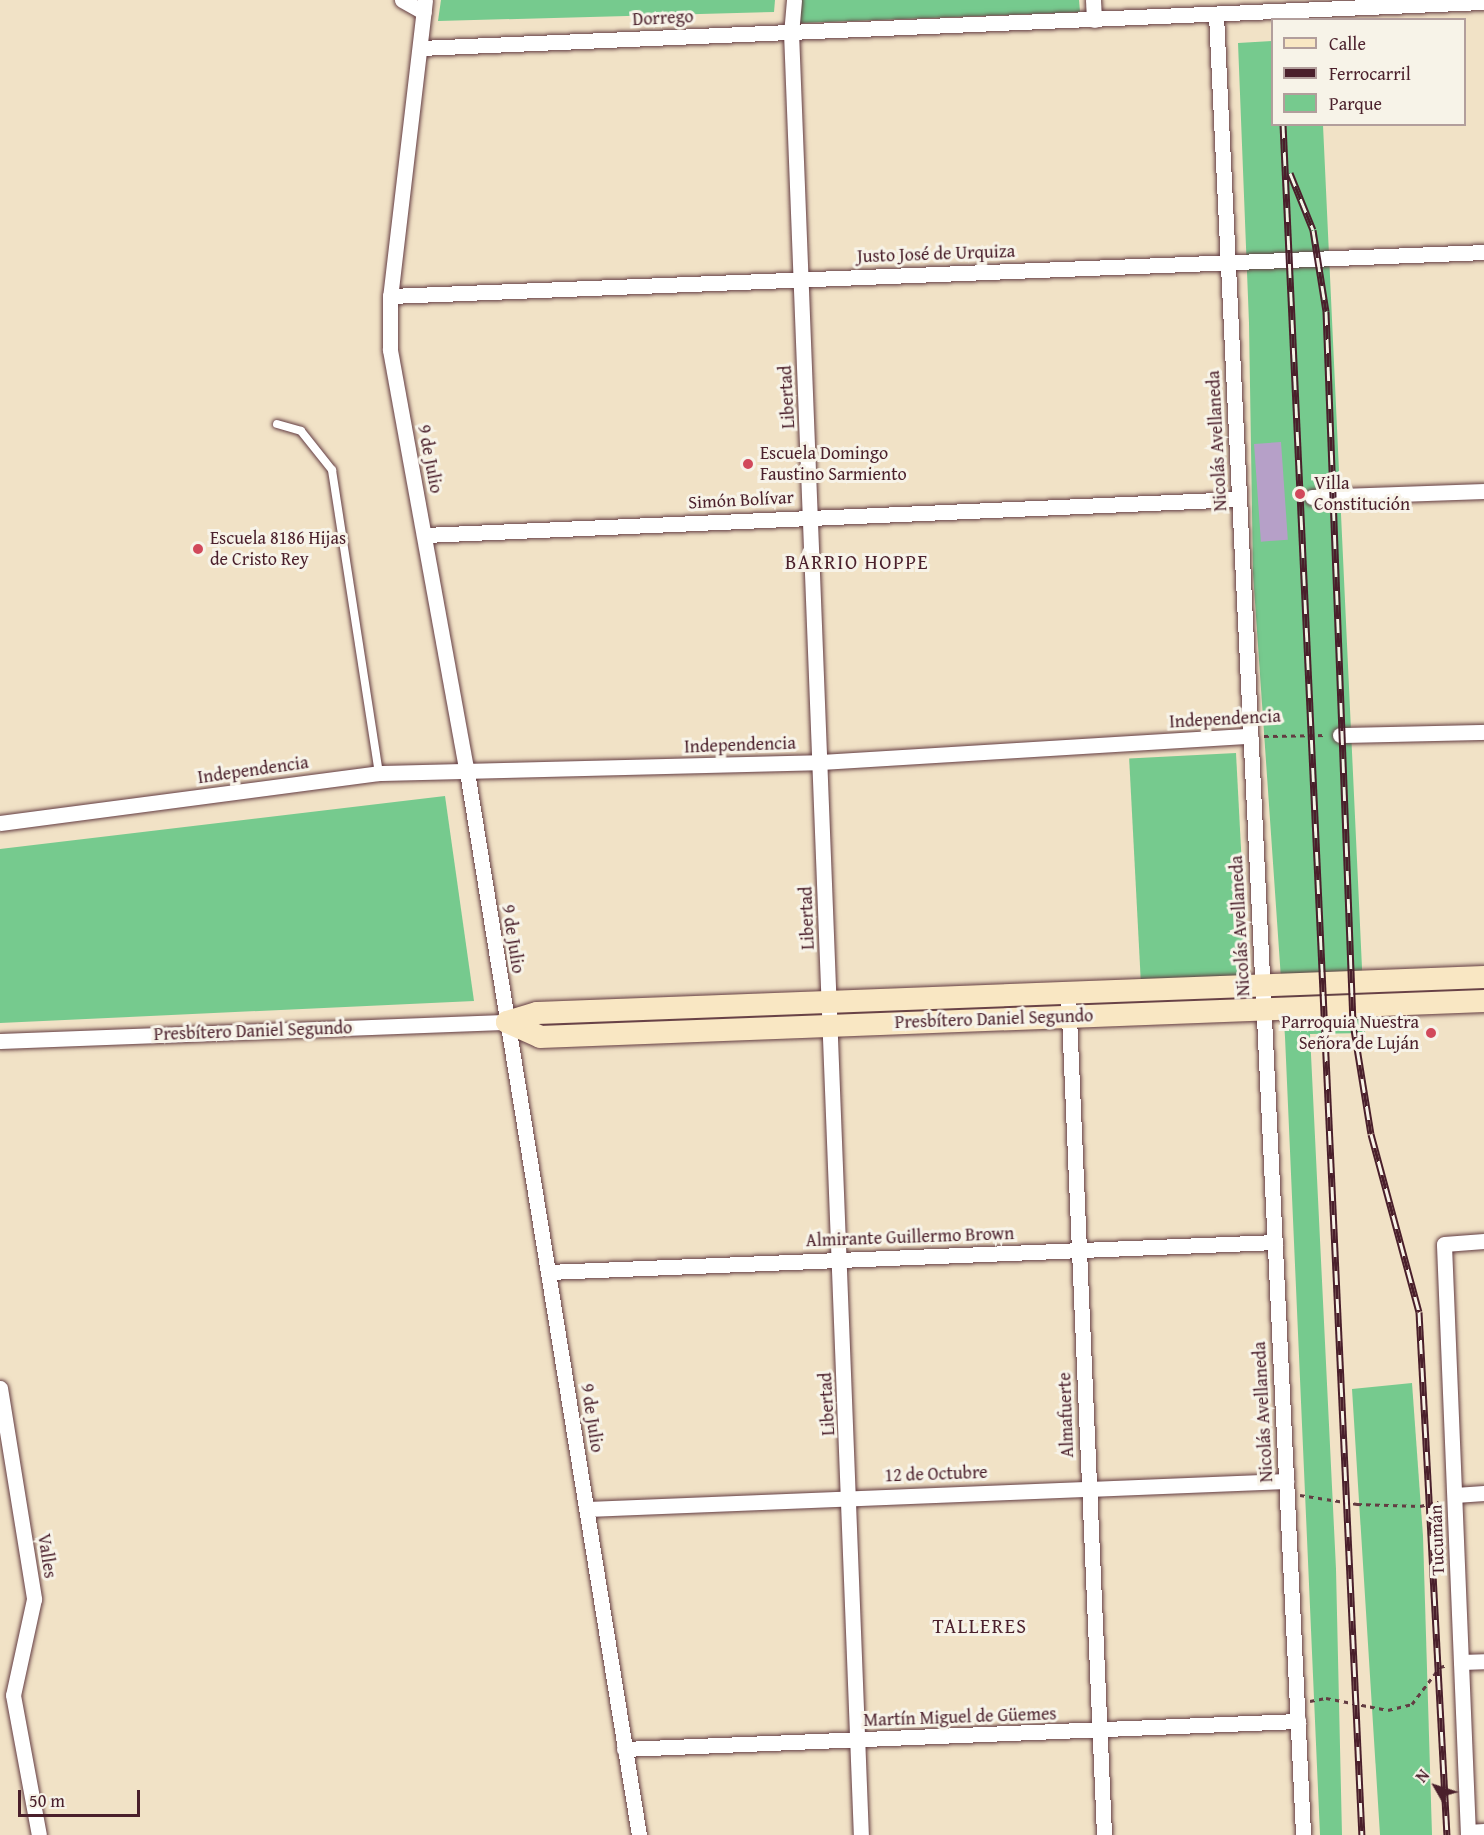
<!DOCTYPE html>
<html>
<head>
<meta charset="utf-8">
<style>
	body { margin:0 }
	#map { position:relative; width:1484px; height:1835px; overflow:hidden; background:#f1e2c6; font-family:"Gentium Book Plus",serif }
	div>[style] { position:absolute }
	.green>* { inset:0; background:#76ca8e; transform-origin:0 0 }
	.building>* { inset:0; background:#b6a0c8; transform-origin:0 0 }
	.path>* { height:3px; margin-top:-1.5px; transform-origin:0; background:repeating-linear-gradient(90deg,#633c42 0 4.5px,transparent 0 9px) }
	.roads { filter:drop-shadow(0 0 2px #633c42) drop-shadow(0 0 2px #633c42) }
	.service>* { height:8px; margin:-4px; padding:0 4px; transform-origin:4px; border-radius:4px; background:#fff }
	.minor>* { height:15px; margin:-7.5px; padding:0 7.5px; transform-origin:7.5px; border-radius:7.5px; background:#fff }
	.secondary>* { height:22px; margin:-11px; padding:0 11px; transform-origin:11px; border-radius:11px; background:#f9e7c3 }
	.rail>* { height:7px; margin-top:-3.5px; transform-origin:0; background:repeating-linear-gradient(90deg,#f7f3e8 0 14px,#4a1f2b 0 28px); box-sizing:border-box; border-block:2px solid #4a1f2b }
	.dots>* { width:16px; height:16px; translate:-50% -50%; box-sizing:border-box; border:3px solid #f7f3e8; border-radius:50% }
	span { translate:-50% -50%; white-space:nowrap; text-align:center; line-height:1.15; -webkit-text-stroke:6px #f7f3e8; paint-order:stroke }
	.street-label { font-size:18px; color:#4a1f2b }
	.poi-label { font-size:18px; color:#4a1f2b }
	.left { translate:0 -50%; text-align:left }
	.right { translate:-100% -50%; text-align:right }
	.neighbourhood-label { font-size:20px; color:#4a1f2b; letter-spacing:1.5px }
	.legend { position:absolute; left:1271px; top:18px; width:195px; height:108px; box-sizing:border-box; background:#f7f3e8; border:2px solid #b29e9c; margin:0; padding:8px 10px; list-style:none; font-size:18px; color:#4a1f2b }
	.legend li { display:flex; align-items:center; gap:12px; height:30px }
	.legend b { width:30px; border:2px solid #b29e9c }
	.north { position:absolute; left:1406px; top:1757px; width:60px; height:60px; -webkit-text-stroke:4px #f7f3e8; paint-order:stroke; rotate:309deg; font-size:16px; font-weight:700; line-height:24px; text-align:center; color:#4a1f2b }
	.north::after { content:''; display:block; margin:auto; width:21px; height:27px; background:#4a1f2b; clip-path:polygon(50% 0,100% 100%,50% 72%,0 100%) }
	.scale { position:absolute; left:18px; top:1790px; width:122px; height:27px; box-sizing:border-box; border:3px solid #4a1f2b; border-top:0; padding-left:8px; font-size:18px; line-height:21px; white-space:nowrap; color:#4a1f2b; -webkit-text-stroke:4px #f7f3e8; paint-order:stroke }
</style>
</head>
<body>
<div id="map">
	<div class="green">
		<i style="clip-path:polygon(441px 0,775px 0,774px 12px,438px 21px)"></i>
		<i style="clip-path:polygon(802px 0,1079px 0,1080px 12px,800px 23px)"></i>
		<i style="clip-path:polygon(1272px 41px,1272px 124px,1323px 125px,1365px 1033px,1310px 1034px,1336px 1569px,1342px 1835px,1320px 1835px,1285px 1037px,1253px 573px,1249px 323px,1238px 43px)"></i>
		<i style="left:1236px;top:753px;width:223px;height:107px;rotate:87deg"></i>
		<i style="clip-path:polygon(445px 796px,474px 1001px,0 1023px,0 849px)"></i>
		<i style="clip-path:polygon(1412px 1383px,1423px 1536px,1432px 1835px,1380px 1835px,1352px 1389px)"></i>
	</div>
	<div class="building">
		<i style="left:1281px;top:442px;width:98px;height:27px;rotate:86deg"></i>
	</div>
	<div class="path">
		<i style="left:1264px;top:736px;width:62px;rotate:-0.9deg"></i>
		<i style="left:1300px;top:1495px;width:58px;rotate:9deg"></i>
		<i style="left:1357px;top:1504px;width:63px;rotate:1.8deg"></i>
		<i style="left:1420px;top:1506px;width:19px;rotate:-12deg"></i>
		<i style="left:1310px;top:1701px;width:16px;rotate:-11deg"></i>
		<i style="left:1326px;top:1698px;width:63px;rotate:11deg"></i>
		<i style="left:1388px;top:1710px;width:25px;rotate:-14deg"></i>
		<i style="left:1412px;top:1704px;width:46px;rotate:-52.9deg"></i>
		<i style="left:1440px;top:1667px;width:8px;rotate:-14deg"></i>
	</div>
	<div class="roads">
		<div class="service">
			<i style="left:277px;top:424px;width:25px;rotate:16deg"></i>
			<i style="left:301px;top:431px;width:50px;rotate:51.5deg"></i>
			<i style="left:332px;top:470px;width:307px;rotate:81.2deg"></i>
		</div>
		<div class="minor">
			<i style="left:402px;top:0;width:25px;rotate:29deg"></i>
			<i style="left:425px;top:0;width:298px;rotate:96.7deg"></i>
			<i style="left:390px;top:296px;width:54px;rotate:90deg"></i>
			<i style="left:390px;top:350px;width:429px;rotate:79.7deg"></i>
			<i style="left:467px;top:772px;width:1077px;rotate:80.81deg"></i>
			<i style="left:794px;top:0;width:32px;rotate:95deg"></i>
			<i style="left:791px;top:32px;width:1804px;rotate:87.78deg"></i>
			<i style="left:1093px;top:0;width:20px;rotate:87deg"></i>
			<i style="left:1216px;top:15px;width:1822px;rotate:87.26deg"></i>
			<i style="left:420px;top:48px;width:1065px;rotate:-2.48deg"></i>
			<i style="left:390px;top:296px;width:1095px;rotate:-2.3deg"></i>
			<i style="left:1312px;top:497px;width:172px;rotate:-2deg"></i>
			<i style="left:425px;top:535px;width:815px;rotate:-2.53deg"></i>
			<i style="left:1340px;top:735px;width:144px;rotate:-1.2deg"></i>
			<i style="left:0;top:823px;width:382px;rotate:-7.5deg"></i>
			<i style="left:379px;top:773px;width:441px;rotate:-1.4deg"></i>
			<i style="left:820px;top:762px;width:431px;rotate:-3.5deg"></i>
			<i style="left:1068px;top:993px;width:843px;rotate:87.55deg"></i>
			<i style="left:0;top:1041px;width:507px;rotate:-2.15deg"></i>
			<i style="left:548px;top:1272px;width:728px;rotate:-2.36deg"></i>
			<i style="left:0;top:1388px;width:214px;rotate:80.8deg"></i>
			<i style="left:34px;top:1599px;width:98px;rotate:102.3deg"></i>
			<i style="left:13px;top:1695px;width:142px;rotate:79.5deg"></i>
			<i style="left:1455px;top:1495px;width:29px;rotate:-4deg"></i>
			<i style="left:587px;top:1509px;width:700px;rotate:-2.29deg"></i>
			<i style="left:1461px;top:1662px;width:23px;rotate:-2deg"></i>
			<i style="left:624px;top:1749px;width:675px;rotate:-2.38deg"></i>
			<i style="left:1468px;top:1832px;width:16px;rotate:-4deg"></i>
			<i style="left:1468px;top:1835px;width:591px;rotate:-92.33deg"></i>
			<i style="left:1444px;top:1244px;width:40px;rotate:-4.3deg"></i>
		</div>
		<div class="secondary">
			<i style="left:507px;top:1022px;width:36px;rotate:24deg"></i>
			<i style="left:540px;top:1037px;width:945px;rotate:-2.18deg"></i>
			<i style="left:507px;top:1022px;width:31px;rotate:-17deg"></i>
			<i style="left:537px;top:1013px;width:948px;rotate:-2.18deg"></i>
		</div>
	</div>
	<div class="rail">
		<i style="left:1283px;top:124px;width:1713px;rotate:87.36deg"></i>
		<i style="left:1290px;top:173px;width:61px;rotate:68deg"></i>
		<i style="left:1313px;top:230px;width:82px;rotate:80.9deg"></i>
		<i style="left:1326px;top:311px;width:713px;rotate:87.83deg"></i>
		<i style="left:1353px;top:1023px;width:112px;rotate:80.8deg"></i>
		<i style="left:1371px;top:1134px;width:184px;rotate:74.9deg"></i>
		<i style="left:1419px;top:1312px;width:524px;rotate:86.94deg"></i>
	</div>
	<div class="dots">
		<i style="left:748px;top:464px;background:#d1495b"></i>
		<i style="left:1300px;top:494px;background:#d1495b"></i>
		<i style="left:198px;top:549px;background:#d1495b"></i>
		<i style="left:1431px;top:1033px;background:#d1495b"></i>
	</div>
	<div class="street-label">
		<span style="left:663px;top:18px;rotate:-3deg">Dorrego</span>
		<span style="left:936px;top:254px;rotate:-2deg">Justo José de Urquiza</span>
		<span style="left:787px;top:397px;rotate:-93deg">Libertad</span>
		<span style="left:1217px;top:441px;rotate:-93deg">Nicolás Avellaneda</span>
		<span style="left:430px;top:459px;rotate:79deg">9 de Julio</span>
		<span style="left:741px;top:500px;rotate:-3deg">Simón Bolívar</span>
		<span style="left:1225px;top:719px;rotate:-3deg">Independencia</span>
		<span style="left:740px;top:745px;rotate:-2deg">Independencia</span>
		<span style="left:253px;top:770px;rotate:-8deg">Independencia</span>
		<span style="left:807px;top:918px;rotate:-92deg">Libertad</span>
		<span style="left:1240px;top:926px;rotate:-93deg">Nicolás Avellaneda</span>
		<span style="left:513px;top:939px;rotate:81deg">9 de Julio</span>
		<span style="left:994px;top:1019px;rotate:-2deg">Presbítero Daniel Segundo</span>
		<span style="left:253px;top:1031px;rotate:-2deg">Presbítero Daniel Segundo</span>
		<span style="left:910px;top:1237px;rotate:-2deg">Almirante Guillermo Brown</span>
		<span style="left:827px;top:1404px;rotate:-93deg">Libertad</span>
		<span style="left:1263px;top:1412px;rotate:-93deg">Nicolás Avellaneda</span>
		<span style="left:1066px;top:1415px;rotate:-92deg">Almafuerte</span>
		<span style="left:592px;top:1418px;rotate:81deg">9 de Julio</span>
		<span style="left:936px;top:1474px;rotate:-2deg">12 de Octubre</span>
		<span style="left:1437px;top:1540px;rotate:-92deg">Tucumán</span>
		<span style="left:47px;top:1556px;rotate:81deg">Valles</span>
		<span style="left:960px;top:1717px;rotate:-2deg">Martín Miguel de Güemes</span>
	</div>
	<div class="poi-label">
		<span class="left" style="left:760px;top:464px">Escuela Domingo<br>Faustino Sarmiento</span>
		<span class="left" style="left:1314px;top:494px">Villa<br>Constitución</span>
		<span class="left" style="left:210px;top:549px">Escuela 8186 Hijas<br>de Cristo Rey</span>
		<span class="right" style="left:1419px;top:1033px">Parroquia Nuestra<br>Señora de Luján</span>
	</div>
	<div class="neighbourhood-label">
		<span style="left:857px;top:561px">BARRIO HOPPE</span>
		<span style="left:980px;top:1625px">TALLERES</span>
	</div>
	<ul class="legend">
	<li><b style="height:8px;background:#f9e7c3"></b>Calle</li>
	<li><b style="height:8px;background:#4a1f2b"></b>Ferrocarril</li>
	<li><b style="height:16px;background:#76ca8e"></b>Parque</li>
	</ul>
	<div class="north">N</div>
	<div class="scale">50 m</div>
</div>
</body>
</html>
